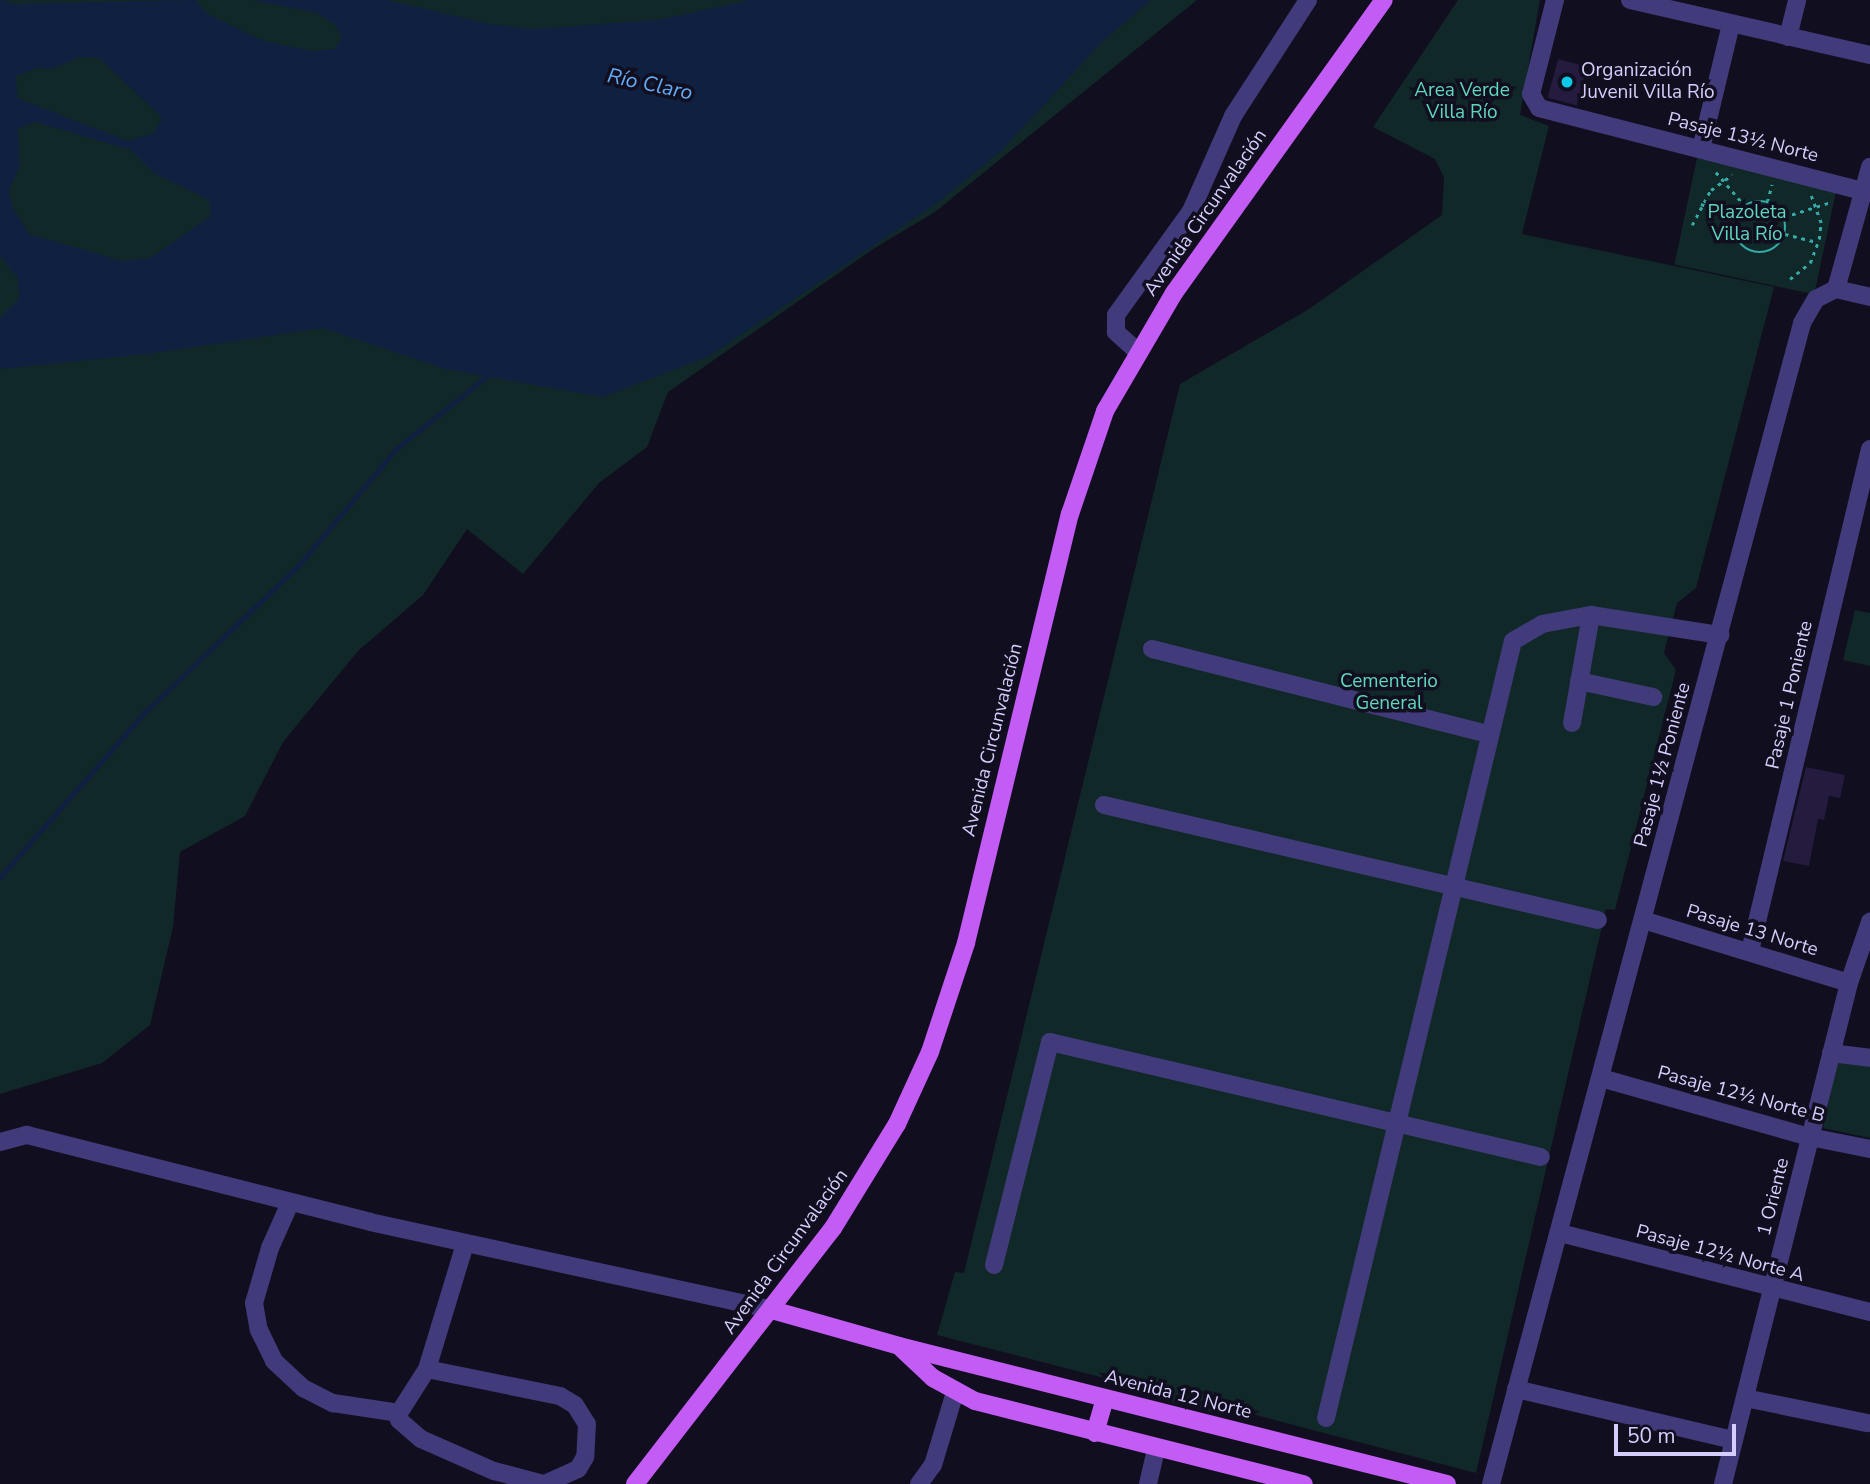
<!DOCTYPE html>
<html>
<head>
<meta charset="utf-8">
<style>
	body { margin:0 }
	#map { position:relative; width:1870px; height:1484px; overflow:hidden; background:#110e1f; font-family:"Nunito Sans",sans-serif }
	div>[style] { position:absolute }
	.green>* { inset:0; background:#112828; transform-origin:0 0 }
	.water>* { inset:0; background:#0f2041 }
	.stream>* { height:5px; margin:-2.5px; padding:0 2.5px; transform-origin:2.5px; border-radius:2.5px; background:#0f2041 }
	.building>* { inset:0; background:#241b3e; transform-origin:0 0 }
	.path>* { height:2.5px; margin-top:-1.25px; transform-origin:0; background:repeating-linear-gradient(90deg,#35aaa8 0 3.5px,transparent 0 8.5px) }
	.path>.ring { margin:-1.25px; padding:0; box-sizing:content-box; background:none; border:2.5px solid #35aaa8; border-radius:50% }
	.minor>* { height:18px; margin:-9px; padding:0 9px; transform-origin:9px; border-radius:9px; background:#413b7b }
	.major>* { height:18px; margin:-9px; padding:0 9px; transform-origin:9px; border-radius:9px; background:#c35cf5 }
	.dots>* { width:19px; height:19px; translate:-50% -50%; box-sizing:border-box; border:4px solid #110e1f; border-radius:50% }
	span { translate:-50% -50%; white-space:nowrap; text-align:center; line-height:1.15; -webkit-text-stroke:7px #110e1f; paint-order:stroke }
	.poi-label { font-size:19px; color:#d5cefc }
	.left { translate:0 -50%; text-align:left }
	.park-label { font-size:19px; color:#5fd7bf }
	.street-label { font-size:19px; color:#d5cefc }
	.water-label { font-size:21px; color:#62abf6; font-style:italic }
	.scale { position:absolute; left:1614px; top:1424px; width:122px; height:32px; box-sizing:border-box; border:4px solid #d5cefc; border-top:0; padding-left:9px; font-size:21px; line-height:24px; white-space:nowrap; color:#d5cefc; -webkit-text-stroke:5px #110e1f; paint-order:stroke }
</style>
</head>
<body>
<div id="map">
	<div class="green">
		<i style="clip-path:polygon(0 0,1197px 0,935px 212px,873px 249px,668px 392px,647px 447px,599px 483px,523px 574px,467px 529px,423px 595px,358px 651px,283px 742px,245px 816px,180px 852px,173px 927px,150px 1025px,102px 1063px,0 1094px)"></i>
		<i style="clip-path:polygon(1458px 0,1540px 0,1520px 115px,1549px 126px,1522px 234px,1774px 287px,1696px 588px,1677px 603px,1664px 653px,1676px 670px,1615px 910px,1606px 909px,1476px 1473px,1218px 1405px,1215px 1413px,1166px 1401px,1166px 1394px,937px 1335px,955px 1272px,964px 1273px,1180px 384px,1309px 309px,1442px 215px,1444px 177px,1435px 159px,1373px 127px)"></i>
		<i style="left:1697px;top:158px;width:143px;height:109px;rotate:12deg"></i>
		<i style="clip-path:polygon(1855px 610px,1870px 613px,1870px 666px,1843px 660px)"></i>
		<i style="clip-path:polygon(1839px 1053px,1870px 1060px,1870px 1138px,1823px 1128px)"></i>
	</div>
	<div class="water">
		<i style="clip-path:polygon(evenodd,0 0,16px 4px,195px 0,209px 15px,264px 41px,312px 51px,335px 49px,342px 37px,335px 24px,317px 13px,253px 0,387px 0,489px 24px,532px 29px,657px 20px,751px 0,1151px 0,1102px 42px,1002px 150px,937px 203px,709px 356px,603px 397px,445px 369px,323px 328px,147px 354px,0 369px,0 318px,19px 299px,18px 278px,0 256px,0 0,80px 57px,99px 58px,162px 117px,154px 133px,128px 141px,17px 98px,16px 76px,37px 68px,52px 69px,80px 57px,0 0,36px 122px,131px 150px,154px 173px,209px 200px,211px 216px,150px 258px,122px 261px,29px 234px,13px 208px,9px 190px,20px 166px,18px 128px,36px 122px)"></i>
	</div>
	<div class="stream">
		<i style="left:0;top:877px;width:218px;rotate:-48.7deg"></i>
		<i style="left:144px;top:713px;width:214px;rotate:-43.7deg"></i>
		<i style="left:299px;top:565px;width:153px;rotate:-50.1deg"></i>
		<i style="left:397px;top:448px;width:122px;rotate:-38.7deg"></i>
	</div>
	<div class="building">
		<i style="left:1558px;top:59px;width:30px;height:40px;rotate:15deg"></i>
		<i style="clip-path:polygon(1806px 767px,1845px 775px,1840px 798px,1829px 796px,1824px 820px,1818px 819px,1809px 866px,1783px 861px)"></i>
	</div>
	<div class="path">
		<i style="left:1716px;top:172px;width:45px;rotate:49.5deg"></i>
		<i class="ring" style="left:1734px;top:201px;width:49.5px;height:49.5px"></i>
		<i style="left:1767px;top:202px;width:18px;rotate:-74deg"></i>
		<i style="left:1701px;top:204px;width:37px;rotate:22deg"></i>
		<i style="left:1784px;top:217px;width:49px;rotate:-17.7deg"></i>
		<i style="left:1692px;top:225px;width:40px;rotate:-62deg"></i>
		<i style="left:1711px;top:190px;width:26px;rotate:-36deg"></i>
		<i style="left:1785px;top:234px;width:34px;rotate:14deg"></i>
		<i style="left:1790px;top:279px;width:26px;rotate:-39deg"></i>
		<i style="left:1810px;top:263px;width:26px;rotate:-69deg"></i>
		<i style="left:1819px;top:239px;width:16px;rotate:-83deg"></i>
		<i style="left:1821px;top:223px;width:29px;rotate:-110deg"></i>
	</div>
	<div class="minor">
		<i style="left:1555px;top:0;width:97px;rotate:104.3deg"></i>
		<i style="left:1531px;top:94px;width:16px;rotate:60deg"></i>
		<i style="left:1539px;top:108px;width:334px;rotate:14.4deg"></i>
		<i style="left:1630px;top:0;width:246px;rotate:12.9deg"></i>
		<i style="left:1788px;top:37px;width:38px;rotate:-76deg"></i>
		<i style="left:1701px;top:149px;width:129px;rotate:-76.5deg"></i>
		<i style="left:1836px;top:289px;width:35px;rotate:13deg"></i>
		<i style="left:1138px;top:352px;width:30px;rotate:-138deg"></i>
		<i style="left:1116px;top:332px;width:17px;rotate:-90deg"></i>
		<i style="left:1116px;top:315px;width:128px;rotate:-54.2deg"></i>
		<i style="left:1191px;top:211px;width:104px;rotate:-66.1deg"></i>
		<i style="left:1233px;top:116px;width:138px;rotate:-57.1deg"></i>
		<i style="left:1152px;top:649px;width:347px;rotate:14.2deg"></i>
		<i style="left:1579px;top:681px;width:76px;rotate:12.2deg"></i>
		<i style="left:1572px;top:723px;width:110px;rotate:-80deg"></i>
		<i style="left:1104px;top:805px;width:507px;rotate:13.1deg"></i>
		<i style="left:1643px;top:920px;width:215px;rotate:17deg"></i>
		<i style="left:1750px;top:951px;width:516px;rotate:-76.56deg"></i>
		<i style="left:1831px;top:1053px;width:39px;rotate:7deg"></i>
		<i style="left:1601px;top:1078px;width:217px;rotate:15.8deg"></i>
		<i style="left:1810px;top:1137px;width:61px;rotate:11.3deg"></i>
		<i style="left:0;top:1142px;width:28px;rotate:-15deg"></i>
		<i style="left:27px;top:1135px;width:354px;rotate:14.2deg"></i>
		<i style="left:370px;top:1222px;width:412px;rotate:12.3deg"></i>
		<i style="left:290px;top:1203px;width:49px;rotate:114deg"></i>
		<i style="left:270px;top:1248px;width:57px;rotate:106.2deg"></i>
		<i style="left:254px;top:1303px;width:27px;rotate:80deg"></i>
		<i style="left:259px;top:1330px;width:34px;rotate:64deg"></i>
		<i style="left:274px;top:1361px;width:40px;rotate:43deg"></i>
		<i style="left:303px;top:1388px;width:34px;rotate:27deg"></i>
		<i style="left:333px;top:1403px;width:67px;rotate:8.6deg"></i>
		<i style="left:1560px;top:1233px;width:320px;rotate:14.3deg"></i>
		<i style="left:465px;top:1244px;width:131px;rotate:106.9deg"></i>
		<i style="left:427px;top:1369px;width:52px;rotate:122.5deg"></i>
		<i style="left:399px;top:1413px;width:7px;rotate:90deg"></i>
		<i style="left:399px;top:1420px;width:29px;rotate:41deg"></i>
		<i style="left:421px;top:1439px;width:80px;rotate:23.7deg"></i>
		<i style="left:494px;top:1471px;width:52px;rotate:14.6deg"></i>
		<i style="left:994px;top:1265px;width:230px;rotate:-75.9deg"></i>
		<i style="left:1050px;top:1042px;width:504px;rotate:13.18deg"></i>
		<i style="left:427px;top:1369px;width:136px;rotate:11.5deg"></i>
		<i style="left:560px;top:1396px;width:17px;rotate:31deg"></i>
		<i style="left:575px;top:1405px;width:22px;rotate:58deg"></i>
		<i style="left:587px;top:1424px;width:33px;rotate:93deg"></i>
		<i style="left:585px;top:1457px;width:14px;rotate:120deg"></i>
		<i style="left:578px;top:1469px;width:36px;rotate:156deg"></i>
		<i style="left:1516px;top:1389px;width:224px;rotate:13.2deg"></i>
		<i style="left:1745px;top:1398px;width:125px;rotate:11.6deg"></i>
		<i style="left:1326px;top:1418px;width:799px;rotate:-76.47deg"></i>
		<i style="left:1513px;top:641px;width:34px;rotate:-30deg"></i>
		<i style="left:1542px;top:624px;width:50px;rotate:-10.4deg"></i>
		<i style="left:1591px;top:615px;width:131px;rotate:8.8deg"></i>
		<i style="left:919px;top:1484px;width:24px;rotate:-54deg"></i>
		<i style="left:933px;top:1465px;width:76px;rotate:-73.2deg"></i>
		<i style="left:1148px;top:1484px;width:37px;rotate:-77deg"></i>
		<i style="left:1491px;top:1484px;width:1202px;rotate:-75deg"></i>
		<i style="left:1802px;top:323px;width:28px;rotate:-60deg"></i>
		<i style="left:1816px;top:299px;width:22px;rotate:-27deg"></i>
		<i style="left:1836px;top:289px;width:127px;rotate:-74.4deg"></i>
		<i style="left:1723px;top:1484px;width:517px;rotate:-75.88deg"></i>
		<i style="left:1849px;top:983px;width:65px;rotate:-71deg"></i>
	</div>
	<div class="major">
		<i style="left:772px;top:1310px;width:132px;rotate:15.8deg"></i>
		<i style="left:899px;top:1346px;width:565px;rotate:14.13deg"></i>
		<i style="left:902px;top:1349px;width:42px;rotate:43.1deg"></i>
		<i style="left:933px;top:1378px;width:48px;rotate:28.7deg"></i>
		<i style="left:975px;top:1401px;width:339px;rotate:14.2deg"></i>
		<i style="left:1095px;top:1433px;width:36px;rotate:-74deg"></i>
		<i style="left:635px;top:1484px;width:324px;rotate:-52.3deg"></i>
		<i style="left:833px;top:1228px;width:122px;rotate:-58.4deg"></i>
		<i style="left:897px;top:1124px;width:79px;rotate:-65.4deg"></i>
		<i style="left:930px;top:1052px;width:115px;rotate:-71.7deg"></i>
		<i style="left:966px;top:943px;width:441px;rotate:-76.4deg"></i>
		<i style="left:1070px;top:514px;width:109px;rotate:-71.2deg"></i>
		<i style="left:1105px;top:411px;width:137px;rotate:-59.7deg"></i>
		<i style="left:1174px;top:293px;width:360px;rotate:-54.4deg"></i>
	</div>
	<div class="dots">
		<i style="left:1567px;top:82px;background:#0ec8e8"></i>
	</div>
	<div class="poi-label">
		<span class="left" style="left:1581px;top:82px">Organización<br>Juvenil Villa Río</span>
	</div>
	<div class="park-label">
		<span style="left:1462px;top:102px">Area Verde<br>Villa Río</span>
		<span style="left:1747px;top:224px">Plazoleta<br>Villa Río</span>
		<span style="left:1389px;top:693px">Cementerio<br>General</span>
	</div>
	<div class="street-label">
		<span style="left:1743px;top:138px;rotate:14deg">Pasaje 13½ Norte</span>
		<span style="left:1206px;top:213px;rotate:-55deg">Avenida Circunvalación</span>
		<span style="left:1790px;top:695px;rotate:-77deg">Pasaje 1 Poniente</span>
		<span style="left:993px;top:740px;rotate:-76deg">Avenida Circunvalación</span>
		<span style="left:1663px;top:765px;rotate:-75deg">Pasaje 1½ Poniente</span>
		<span style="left:1752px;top:931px;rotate:17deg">Pasaje 13 Norte</span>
		<span style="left:1741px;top:1095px;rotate:15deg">Pasaje 12½ Norte B</span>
		<span style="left:1774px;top:1197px;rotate:-76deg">1 Oriente</span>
		<span style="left:786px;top:1252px;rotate:-54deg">Avenida Circunvalación</span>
		<span style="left:1720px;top:1254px;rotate:15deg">Pasaje 12½ Norte A</span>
		<span style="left:1178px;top:1395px;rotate:14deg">Avenida 12 Norte</span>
	</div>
	<div class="water-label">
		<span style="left:650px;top:84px;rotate:12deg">Río Claro</span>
	</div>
	<div class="scale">50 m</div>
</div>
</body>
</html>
